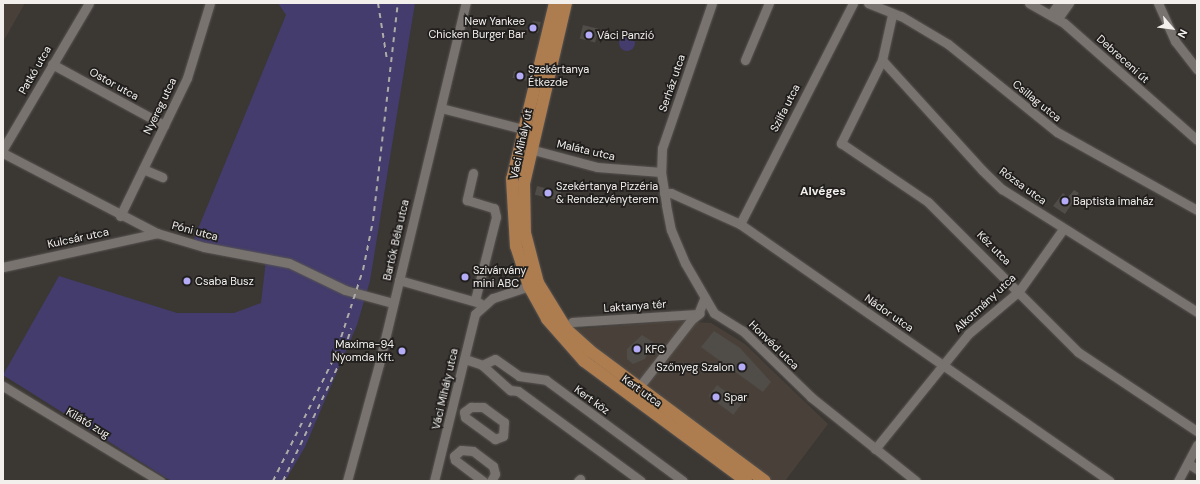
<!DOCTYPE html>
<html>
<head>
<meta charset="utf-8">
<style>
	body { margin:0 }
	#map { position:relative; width:1200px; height:484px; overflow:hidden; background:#3b3733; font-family:"DM Sans",sans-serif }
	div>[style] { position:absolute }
	.built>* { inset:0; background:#494139 }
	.green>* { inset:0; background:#433c6c }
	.round { border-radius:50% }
	.building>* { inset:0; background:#504c48; transform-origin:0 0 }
	.roads { filter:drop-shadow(0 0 1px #585452) drop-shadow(0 0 1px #585452) }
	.minor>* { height:9px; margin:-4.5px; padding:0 4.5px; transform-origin:4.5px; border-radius:4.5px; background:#78736f }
	.major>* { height:12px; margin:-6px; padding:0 6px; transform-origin:6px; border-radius:6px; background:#ad7d4f }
	.rail>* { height:2px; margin-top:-1px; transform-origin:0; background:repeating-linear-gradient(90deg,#aeaba8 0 5px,transparent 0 10px) }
	.dots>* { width:11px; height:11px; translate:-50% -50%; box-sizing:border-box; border:2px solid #211f1d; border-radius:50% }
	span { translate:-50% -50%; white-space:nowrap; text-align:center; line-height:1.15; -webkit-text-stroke:3.5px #211f1d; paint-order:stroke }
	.poi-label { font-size:11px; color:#f2efed }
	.right { translate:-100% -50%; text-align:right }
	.left { translate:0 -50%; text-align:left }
	.street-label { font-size:11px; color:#f2efed }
	.neighbourhood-label { font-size:12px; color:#f2efed; font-weight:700 }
	.frame { position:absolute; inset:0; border:4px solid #f2efed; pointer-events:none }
	.north { position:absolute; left:1152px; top:8px; width:40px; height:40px; -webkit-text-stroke:3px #211f1d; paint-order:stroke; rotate:118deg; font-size:11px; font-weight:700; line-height:16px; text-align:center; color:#f2efed }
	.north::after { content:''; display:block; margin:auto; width:14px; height:18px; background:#f2efed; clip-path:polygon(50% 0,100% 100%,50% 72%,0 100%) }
</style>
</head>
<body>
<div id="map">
	<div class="built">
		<i style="clip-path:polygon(3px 3px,25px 3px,3px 42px)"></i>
		<i style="clip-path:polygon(679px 321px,711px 323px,745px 344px,828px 424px,785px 481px,771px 481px,595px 352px,574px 329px)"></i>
	</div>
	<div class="green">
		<i style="clip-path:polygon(278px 3px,415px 3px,370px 281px,357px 325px,305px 447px,285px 481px,171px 481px,3px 375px,59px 276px,177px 313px,234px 313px,261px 303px,266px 260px,193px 241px,286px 15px)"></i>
		<i class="round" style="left:619px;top:35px;width:16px;height:16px"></i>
	</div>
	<div class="building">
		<i style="clip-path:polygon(533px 21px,541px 22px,538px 33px,526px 30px)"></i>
		<i style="left:583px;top:25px;width:16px;height:14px;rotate:14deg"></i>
		<i style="left:514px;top:71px;width:14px;height:7px;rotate:12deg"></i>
		<i style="left:537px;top:186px;width:25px;height:9px;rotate:14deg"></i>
		<i style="clip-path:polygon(1074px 190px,1079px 193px,1065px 214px,1053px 206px,1063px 193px,1068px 197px)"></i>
		<i style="clip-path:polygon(714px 331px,740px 348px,771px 382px,763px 392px,701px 347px)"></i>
		<i style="clip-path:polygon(642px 335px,653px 342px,645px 359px,633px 364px,627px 359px,627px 349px)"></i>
		<i style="left:717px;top:385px;width:31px;height:14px;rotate:37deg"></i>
	</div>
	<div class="roads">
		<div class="minor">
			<i style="left:712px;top:3px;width:153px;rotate:109deg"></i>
			<i style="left:662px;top:148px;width:24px;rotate:92deg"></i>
			<i style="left:661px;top:172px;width:33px;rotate:81deg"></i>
			<i style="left:666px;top:205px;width:25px;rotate:79deg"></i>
			<i style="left:671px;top:230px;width:36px;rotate:67deg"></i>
			<i style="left:685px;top:263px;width:58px;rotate:59.9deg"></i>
			<i style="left:714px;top:313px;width:34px;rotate:32deg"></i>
			<i style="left:743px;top:331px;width:95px;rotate:44.1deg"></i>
			<i style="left:811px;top:397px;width:134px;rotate:38.7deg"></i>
			<i style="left:868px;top:3px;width:35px;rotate:22deg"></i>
			<i style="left:901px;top:16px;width:55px;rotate:30.8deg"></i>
			<i style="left:948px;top:44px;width:140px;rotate:38.9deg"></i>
			<i style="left:1057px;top:132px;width:160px;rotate:29.1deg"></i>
			<i style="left:1029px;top:3px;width:40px;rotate:29.7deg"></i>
			<i style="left:1064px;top:23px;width:177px;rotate:41.3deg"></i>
			<i style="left:1158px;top:3px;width:42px;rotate:65.9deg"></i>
			<i style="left:1175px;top:41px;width:36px;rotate:52deg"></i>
			<i style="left:1051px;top:14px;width:14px;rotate:-54deg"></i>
			<i style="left:892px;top:15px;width:46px;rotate:102.5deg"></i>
			<i style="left:882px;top:60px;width:149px;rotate:47.7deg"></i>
			<i style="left:982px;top:170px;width:28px;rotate:44deg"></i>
			<i style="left:1002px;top:189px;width:231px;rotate:32.2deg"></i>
			<i style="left:1058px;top:18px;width:19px;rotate:-54deg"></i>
			<i style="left:745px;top:60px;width:62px;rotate:-67.2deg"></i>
			<i style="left:882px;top:60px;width:93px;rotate:116.3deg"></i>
			<i style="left:841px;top:143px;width:105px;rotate:34.1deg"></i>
			<i style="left:928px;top:202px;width:212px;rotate:45deg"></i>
			<i style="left:1078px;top:352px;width:143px;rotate:33.6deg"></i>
			<i style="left:52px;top:64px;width:128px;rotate:28.6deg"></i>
			<i style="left:441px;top:108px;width:85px;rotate:14.4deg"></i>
			<i style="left:3px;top:149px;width:169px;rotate:-59.5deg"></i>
			<i style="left:530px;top:149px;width:69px;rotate:15deg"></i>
			<i style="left:597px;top:167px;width:64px;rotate:4.5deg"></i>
			<i style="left:3px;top:153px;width:174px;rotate:27.5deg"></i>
			<i style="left:157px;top:233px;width:49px;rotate:16.6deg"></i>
			<i style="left:204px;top:247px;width:86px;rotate:10.7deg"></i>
			<i style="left:289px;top:263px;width:62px;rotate:25.7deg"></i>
			<i style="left:345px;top:290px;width:50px;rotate:15.2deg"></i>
			<i style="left:143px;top:169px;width:21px;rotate:23deg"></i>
			<i style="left:473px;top:173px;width:28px;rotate:103deg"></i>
			<i style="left:467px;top:200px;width:28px;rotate:17deg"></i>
			<i style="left:494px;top:208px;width:9px;rotate:77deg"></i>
			<i style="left:496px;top:217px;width:86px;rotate:104.2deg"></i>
			<i style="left:664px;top:193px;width:7px"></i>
			<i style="left:671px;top:193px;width:76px;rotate:24.2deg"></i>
			<i style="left:740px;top:224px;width:450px;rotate:34.8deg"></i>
			<i style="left:120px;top:216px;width:153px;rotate:-64.1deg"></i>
			<i style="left:187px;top:78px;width:78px;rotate:-73deg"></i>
			<i style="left:740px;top:224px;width:248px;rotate:-62.9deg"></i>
			<i style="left:3px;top:267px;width:158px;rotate:-12.4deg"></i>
			<i style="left:399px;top:280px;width:84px;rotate:15.9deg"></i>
			<i style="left:572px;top:322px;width:126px;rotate:-3.6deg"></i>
			<i style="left:698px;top:314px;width:18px;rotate:-68deg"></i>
			<i style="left:465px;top:359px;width:18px;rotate:19deg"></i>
			<i style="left:482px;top:365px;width:38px;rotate:42deg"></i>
			<i style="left:510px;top:390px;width:8px;rotate:7deg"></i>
			<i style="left:518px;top:391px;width:152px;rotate:36.2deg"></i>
			<i style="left:482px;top:365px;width:14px;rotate:-25deg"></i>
			<i style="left:495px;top:359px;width:29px;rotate:35deg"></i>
			<i style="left:519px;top:376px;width:27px;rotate:8deg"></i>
			<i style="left:546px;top:380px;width:170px;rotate:36.4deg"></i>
			<i style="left:3px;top:386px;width:184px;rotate:31.2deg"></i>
			<i style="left:636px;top:391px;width:90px;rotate:-52.2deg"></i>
			<i style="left:691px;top:320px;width:11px;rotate:-38deg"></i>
			<i style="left:471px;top:407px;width:12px"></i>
			<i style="left:483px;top:407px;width:26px;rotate:36deg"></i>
			<i style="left:504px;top:422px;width:14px;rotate:94deg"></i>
			<i style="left:503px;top:436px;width:9px;rotate:159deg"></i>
			<i style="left:495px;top:439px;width:37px;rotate:-144deg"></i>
			<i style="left:465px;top:417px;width:5px;rotate:-101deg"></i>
			<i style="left:464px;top:412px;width:9px;rotate:-36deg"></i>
			<i style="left:875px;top:449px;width:148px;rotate:-51deg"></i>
			<i style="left:968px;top:334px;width:67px;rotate:-40.1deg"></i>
			<i style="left:1019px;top:291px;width:76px;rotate:-54.6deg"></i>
			<i style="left:454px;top:456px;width:9px;rotate:-41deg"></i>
			<i style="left:461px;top:450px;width:12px;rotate:5deg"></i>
			<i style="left:473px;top:451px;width:25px;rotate:37deg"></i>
			<i style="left:493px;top:466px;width:8px;rotate:76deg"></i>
			<i style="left:495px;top:474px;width:8px;rotate:120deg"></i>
			<i style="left:454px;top:456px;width:4px;rotate:76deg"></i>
			<i style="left:455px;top:460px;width:35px;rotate:37deg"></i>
			<i style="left:1188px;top:463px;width:11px;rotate:34deg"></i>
			<i style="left:347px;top:481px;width:121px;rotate:-74.7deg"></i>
			<i style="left:379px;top:364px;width:371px;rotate:-76.5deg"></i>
			<i style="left:434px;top:481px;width:172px;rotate:-76.2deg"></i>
			<i style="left:475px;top:314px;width:24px;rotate:-42deg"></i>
			<i style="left:493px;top:298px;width:44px;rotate:-18.4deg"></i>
			<i style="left:578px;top:481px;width:3px;rotate:-45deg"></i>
			<i style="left:1178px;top:481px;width:41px;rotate:-62.2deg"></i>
		</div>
		<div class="major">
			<i style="left:555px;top:3px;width:181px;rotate:103.7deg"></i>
			<i style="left:512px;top:179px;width:67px;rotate:86.6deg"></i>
			<i style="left:516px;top:246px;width:42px;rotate:72deg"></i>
			<i style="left:529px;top:286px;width:38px;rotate:61deg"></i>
			<i style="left:547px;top:319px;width:56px;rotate:48.6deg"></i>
			<i style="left:584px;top:361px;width:202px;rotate:36.5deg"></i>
			<i style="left:566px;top:3px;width:185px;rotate:103.1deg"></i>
			<i style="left:524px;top:183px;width:50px;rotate:88.9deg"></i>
			<i style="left:525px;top:233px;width:52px;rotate:75.4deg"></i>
			<i style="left:538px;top:283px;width:55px;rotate:58.3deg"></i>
			<i style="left:567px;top:330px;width:30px;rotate:42deg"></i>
			<i style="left:589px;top:350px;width:219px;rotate:36.7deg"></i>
		</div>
	</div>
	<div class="rail">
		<i style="left:378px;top:3px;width:58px;rotate:81deg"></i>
		<i style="left:273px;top:481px;width:140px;rotate:-63.6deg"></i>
		<i style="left:335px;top:356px;width:90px;rotate:-72deg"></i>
		<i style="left:363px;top:270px;width:50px;rotate:-78.5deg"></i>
		<i style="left:373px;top:221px;width:219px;rotate:-83.5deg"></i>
		<i style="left:283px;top:481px;width:136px;rotate:-64.4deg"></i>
		<i style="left:342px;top:358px;width:31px;rotate:-73deg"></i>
	</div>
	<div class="dots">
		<i style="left:533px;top:28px;background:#b5acf8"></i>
		<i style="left:589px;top:35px;background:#b5acf8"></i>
		<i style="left:520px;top:76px;background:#b5acf8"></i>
		<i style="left:548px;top:193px;background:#b5acf8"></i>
		<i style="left:1065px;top:201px;background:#b5acf8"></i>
		<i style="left:465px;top:277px;background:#b5acf8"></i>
		<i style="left:187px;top:281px;background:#b5acf8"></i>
		<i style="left:637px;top:349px;background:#b5acf8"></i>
		<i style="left:402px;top:351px;background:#b5acf8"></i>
		<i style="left:742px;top:367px;background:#b5acf8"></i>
		<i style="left:716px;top:397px;background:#b5acf8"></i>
	</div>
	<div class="poi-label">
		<span class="right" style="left:525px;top:28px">New Yankee<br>Chicken Burger Bar</span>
		<span class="left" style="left:597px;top:35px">Váci Panzió</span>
		<span class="left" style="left:528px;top:76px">Szekértanya<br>Étkezde</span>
		<span class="left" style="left:556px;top:193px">Szekértanya Pizzéria<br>&amp; Rendezvényterem</span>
		<span class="left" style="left:1073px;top:201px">Baptista imaház</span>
		<span class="left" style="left:473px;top:277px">Szivárvány<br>mini ABC</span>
		<span class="left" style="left:195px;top:281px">Csaba Busz</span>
		<span class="right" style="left:394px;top:351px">Maxima-94<br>Nyomda Kft.</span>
		<span class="left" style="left:645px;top:349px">KFC</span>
		<span class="right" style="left:734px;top:367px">Szőnyeg Szalon</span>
		<span class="left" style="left:724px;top:397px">Spar</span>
	</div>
	<div class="street-label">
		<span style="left:1123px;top:59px;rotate:42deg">Debreceni út</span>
		<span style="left:35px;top:70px;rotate:-60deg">Patkó utca</span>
		<span style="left:672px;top:83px;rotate:-71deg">Serház utca</span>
		<span style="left:114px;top:84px;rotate:29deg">Ostor utca</span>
		<span style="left:1037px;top:101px;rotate:39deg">Csillag utca</span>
		<span style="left:160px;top:106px;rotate:-64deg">Nyereg utca</span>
		<span style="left:785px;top:108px;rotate:-63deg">Szilfa utca</span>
		<span style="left:521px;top:144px;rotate:-78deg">Váci Mihály út</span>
		<span style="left:586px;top:150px;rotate:13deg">Maláta utca</span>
		<span style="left:1023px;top:186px;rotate:36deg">Rózsa utca</span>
		<span style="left:195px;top:231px;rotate:15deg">Póni utca</span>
		<span style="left:78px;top:238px;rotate:-12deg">Kulcsár utca</span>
		<span style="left:396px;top:240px;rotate:-77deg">Bartók Béla utca</span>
		<span style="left:994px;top:248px;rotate:45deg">Kéz utca</span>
		<span style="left:985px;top:303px;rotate:-43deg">Alkotmány utca</span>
		<span style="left:635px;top:306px;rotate:-4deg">Laktanya tér</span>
		<span style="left:889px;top:313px;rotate:35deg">Nádor utca</span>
		<span style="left:774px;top:345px;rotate:44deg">Honvéd utca</span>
		<span style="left:445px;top:389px;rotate:-77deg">Váci Mihály utca</span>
		<span style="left:642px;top:391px;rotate:36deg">Kert utca</span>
		<span style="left:592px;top:400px;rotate:36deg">Kert köz</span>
		<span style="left:88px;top:423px;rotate:31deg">Kilátó zug</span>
	</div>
	<div class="neighbourhood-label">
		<span style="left:823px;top:192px">Alvéges</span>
	</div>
	<div class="frame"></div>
	<div class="north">N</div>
</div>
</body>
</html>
